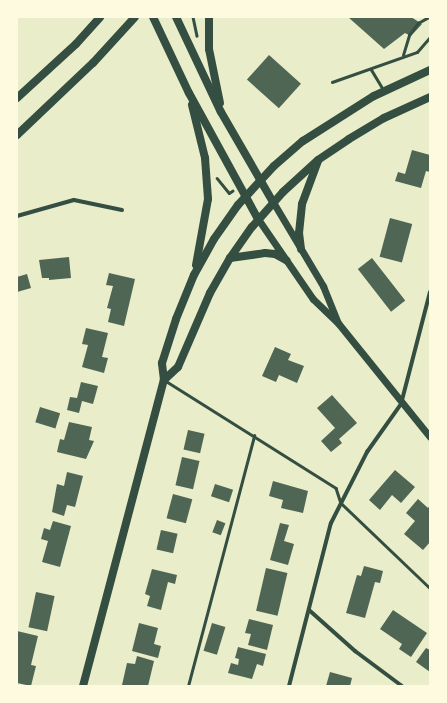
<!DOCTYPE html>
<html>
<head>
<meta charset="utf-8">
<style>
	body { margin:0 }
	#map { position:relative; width:447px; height:703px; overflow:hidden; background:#e9edc9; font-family:"Public Sans",sans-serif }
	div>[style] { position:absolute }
	.building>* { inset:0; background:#4f6655; transform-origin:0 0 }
	.path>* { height:2.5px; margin:-1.25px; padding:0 1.25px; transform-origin:1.25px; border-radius:1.25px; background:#344e41 }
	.service>* { height:2.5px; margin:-1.25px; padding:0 1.25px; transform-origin:1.25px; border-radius:1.25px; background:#344e41 }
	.minor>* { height:4px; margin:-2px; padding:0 2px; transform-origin:2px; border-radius:2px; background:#344e41 }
	.tertiary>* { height:7px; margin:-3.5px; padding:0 3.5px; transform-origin:3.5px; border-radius:3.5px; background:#344e41 }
	.secondary>* { height:8px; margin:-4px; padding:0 4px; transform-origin:4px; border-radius:4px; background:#344e41 }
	span { translate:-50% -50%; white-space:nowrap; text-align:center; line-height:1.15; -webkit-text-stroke:3px #fefae0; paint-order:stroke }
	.frame { position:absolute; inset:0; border:18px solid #fefae0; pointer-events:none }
</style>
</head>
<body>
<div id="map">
	<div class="building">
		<i style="clip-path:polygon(348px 17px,411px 17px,422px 24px,411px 36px,405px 33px,384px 49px)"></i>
		<i style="left:269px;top:55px;width:43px;height:33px;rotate:42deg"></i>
		<i style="clip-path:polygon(412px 150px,430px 155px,430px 172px,426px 171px,421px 188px,395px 181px,398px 172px,405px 174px)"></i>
		<i style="left:390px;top:218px;width:23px;height:40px;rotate:15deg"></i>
		<i style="clip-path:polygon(69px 257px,71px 278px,49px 280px,49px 278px,42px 278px,39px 260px)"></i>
		<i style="left:372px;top:258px;width:54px;height:18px;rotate:52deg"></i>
		<i style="clip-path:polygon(109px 273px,135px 279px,124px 326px,108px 322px,111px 309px,107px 308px,113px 286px,106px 285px)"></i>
		<i style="clip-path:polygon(27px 274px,31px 288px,17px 292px,17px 277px)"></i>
		<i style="clip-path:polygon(86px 328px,108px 333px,102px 357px,108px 358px,104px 373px,82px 367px,88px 345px,82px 344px)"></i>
		<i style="clip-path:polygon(275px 347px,291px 354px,288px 360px,304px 366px,297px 383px,279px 375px,276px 382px,262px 376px)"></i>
		<i style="clip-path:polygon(81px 382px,98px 386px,93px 404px,82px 401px,79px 413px,67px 410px,70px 397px,77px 398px)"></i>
		<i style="clip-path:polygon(332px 395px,357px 423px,339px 439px,342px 443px,331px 452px,321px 441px,335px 428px,317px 408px)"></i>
		<i style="left:40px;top:407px;width:21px;height:16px;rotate:17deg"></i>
		<i style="clip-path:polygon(69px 422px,92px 427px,89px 440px,94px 441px,86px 459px,57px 452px,60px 439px,64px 440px)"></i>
		<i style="left:188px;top:430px;width:17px;height:20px;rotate:13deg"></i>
		<i style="left:182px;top:457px;width:18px;height:29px;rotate:13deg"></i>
		<i style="clip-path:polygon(395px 470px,415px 487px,401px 503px,392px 495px,380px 510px,369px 500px)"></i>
		<i style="clip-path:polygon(67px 472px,83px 476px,75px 507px,67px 505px,64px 516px,52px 512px,57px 484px,64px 486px)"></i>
		<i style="clip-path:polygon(273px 481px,308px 491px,303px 513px,281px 508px,283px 500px,269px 496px)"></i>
		<i style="left:215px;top:484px;width:19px;height:13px;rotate:18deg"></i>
		<i style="left:173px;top:494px;width:20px;height:25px;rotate:15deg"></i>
		<i style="clip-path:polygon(418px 499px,428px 508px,430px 505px,430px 542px,423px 550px,404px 534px,415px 521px,406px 513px)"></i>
		<i style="left:217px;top:520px;width:9px;height:13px;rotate:21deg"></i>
		<i style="clip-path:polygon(53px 521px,71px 526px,60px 567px,42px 562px,48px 541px,41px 539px,44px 528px,50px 530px)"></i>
		<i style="clip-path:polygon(280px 523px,289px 525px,284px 541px,294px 544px,288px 565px,270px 560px)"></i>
		<i style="left:161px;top:530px;width:17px;height:20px;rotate:13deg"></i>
		<i style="clip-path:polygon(364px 566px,383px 571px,380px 583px,375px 582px,365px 618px,346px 613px,357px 575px,361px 576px)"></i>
		<i style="left:266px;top:568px;width:22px;height:44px;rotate:13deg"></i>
		<i style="clip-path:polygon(152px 569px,177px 575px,175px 584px,168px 582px,161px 610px,147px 606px,150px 596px,145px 594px)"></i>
		<i style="left:36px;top:592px;width:19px;height:36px;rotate:12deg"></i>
		<i style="clip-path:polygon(393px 610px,427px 633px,411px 657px,399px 649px,402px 644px,380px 629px)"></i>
		<i style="clip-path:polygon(249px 619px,273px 625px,267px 650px,248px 645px,251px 634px,245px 633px)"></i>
		<i style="clip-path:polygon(139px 623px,158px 628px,154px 644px,161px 646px,158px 658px,132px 651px)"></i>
		<i style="left:212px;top:623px;width:14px;height:29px;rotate:17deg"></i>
		<i style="clip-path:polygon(17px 631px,38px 636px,31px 665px,36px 666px,31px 686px,17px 683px)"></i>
		<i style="clip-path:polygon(238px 647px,266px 654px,263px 666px,257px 664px,252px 679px,228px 673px,231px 663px,238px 665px,239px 659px,235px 658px)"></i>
		<i style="clip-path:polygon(426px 648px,430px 650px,430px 672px,416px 662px)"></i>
		<i style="clip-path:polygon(137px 656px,154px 661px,148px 686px,122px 685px,127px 663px,135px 664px)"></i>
		<i style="clip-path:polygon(330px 672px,352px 678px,350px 686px,326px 686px)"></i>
	</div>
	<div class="path">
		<i style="left:193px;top:17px;width:19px;rotate:78deg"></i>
		<i style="left:217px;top:178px;width:19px;rotate:51deg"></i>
		<i style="left:229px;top:193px;width:4px;rotate:-34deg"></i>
	</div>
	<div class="service">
		<i style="left:403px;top:55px;width:21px;rotate:-73deg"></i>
		<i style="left:409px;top:35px;width:15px;rotate:-53deg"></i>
		<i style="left:418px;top:23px;width:13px;rotate:-29deg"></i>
		<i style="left:371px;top:69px;width:26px;rotate:59deg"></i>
		<i style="left:332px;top:82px;width:90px;rotate:-19.4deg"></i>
		<i style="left:417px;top:52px;width:20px;rotate:-49deg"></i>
		<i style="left:166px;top:381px;width:201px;rotate:32.2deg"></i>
		<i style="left:336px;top:488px;width:16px;rotate:72deg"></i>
		<i style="left:341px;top:503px;width:123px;rotate:43.7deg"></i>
		<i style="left:188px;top:686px;width:259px;rotate:-75.2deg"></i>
	</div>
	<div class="minor">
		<i style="left:17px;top:216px;width:59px;rotate:-15.7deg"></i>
		<i style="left:74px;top:200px;width:49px;rotate:11.8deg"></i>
		<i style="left:309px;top:610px;width:62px;rotate:41.7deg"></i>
		<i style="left:355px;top:651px;width:59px;rotate:36.7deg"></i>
		<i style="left:289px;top:686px;width:168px;rotate:-75.6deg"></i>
		<i style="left:331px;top:523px;width:80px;rotate:-63.1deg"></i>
		<i style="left:367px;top:452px;width:59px;rotate:-54.7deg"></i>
		<i style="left:401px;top:404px;width:116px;rotate:-75.5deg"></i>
	</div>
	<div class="tertiary">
		<i style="left:273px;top:202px;width:98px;rotate:59.2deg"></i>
		<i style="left:323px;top:286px;width:38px;rotate:68deg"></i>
		<i style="left:258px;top:219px;width:97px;rotate:55.5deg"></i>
		<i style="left:313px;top:299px;width:35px;rotate:44deg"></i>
		<i style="left:338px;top:323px;width:146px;rotate:51.1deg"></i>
	</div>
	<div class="secondary">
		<i style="left:153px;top:17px;width:84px;rotate:64.7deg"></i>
		<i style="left:189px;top:93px;width:144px;rotate:61.3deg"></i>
		<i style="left:176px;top:17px;width:105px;rotate:64.7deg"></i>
		<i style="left:221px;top:112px;width:104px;rotate:60deg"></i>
		<i style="left:209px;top:17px;width:32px;rotate:90deg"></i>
		<i style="left:209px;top:49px;width:55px;rotate:78.5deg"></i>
		<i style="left:17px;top:98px;width:80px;rotate:-42.5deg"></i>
		<i style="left:76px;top:44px;width:36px;rotate:-48deg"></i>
		<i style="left:192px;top:105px;width:55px;rotate:76.2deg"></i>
		<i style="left:205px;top:158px;width:41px;rotate:85.8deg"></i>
		<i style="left:208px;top:199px;width:67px;rotate:100.3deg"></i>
		<i style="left:17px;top:135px;width:105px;rotate:-43.5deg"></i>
		<i style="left:93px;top:63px;width:62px;rotate:-47.6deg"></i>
		<i style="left:301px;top:249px;width:16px;rotate:-97deg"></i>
		<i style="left:299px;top:233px;width:29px;rotate:-84deg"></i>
		<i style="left:302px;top:204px;width:46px;rotate:-69.6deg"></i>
		<i style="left:230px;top:258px;width:35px;rotate:-8deg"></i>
		<i style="left:265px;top:253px;width:10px;rotate:6deg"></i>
		<i style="left:275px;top:254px;width:13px;rotate:29deg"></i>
		<i style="left:164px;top:380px;width:19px;rotate:-43deg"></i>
		<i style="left:178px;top:367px;width:81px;rotate:-66.6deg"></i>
		<i style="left:210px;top:293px;width:40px;rotate:-60.3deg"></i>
		<i style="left:230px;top:258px;width:38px;rotate:-55deg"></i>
		<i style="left:252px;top:227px;width:47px;rotate:-48.5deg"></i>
		<i style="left:283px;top:192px;width:47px;rotate:-42.4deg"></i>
		<i style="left:318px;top:160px;width:37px;rotate:-34deg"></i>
		<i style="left:349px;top:139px;width:41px;rotate:-31deg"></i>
		<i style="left:384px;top:118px;width:51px;rotate:-24.5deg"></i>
		<i style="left:83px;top:686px;width:317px;rotate:-75.2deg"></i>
		<i style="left:164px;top:380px;width:17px;rotate:-97deg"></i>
		<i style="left:162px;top:363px;width:46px;rotate:-72.3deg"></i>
		<i style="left:176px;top:319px;width:48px;rotate:-67.8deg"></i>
		<i style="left:194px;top:275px;width:41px;rotate:-60.9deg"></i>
		<i style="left:214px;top:239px;width:42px;rotate:-54.8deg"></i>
		<i style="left:238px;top:205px;width:53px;rotate:-47.3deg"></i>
		<i style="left:274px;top:166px;width:38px;rotate:-41deg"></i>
		<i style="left:303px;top:141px;width:84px;rotate:-32.4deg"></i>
		<i style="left:374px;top:96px;width:62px;rotate:-24.9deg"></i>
	</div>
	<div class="frame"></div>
</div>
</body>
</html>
